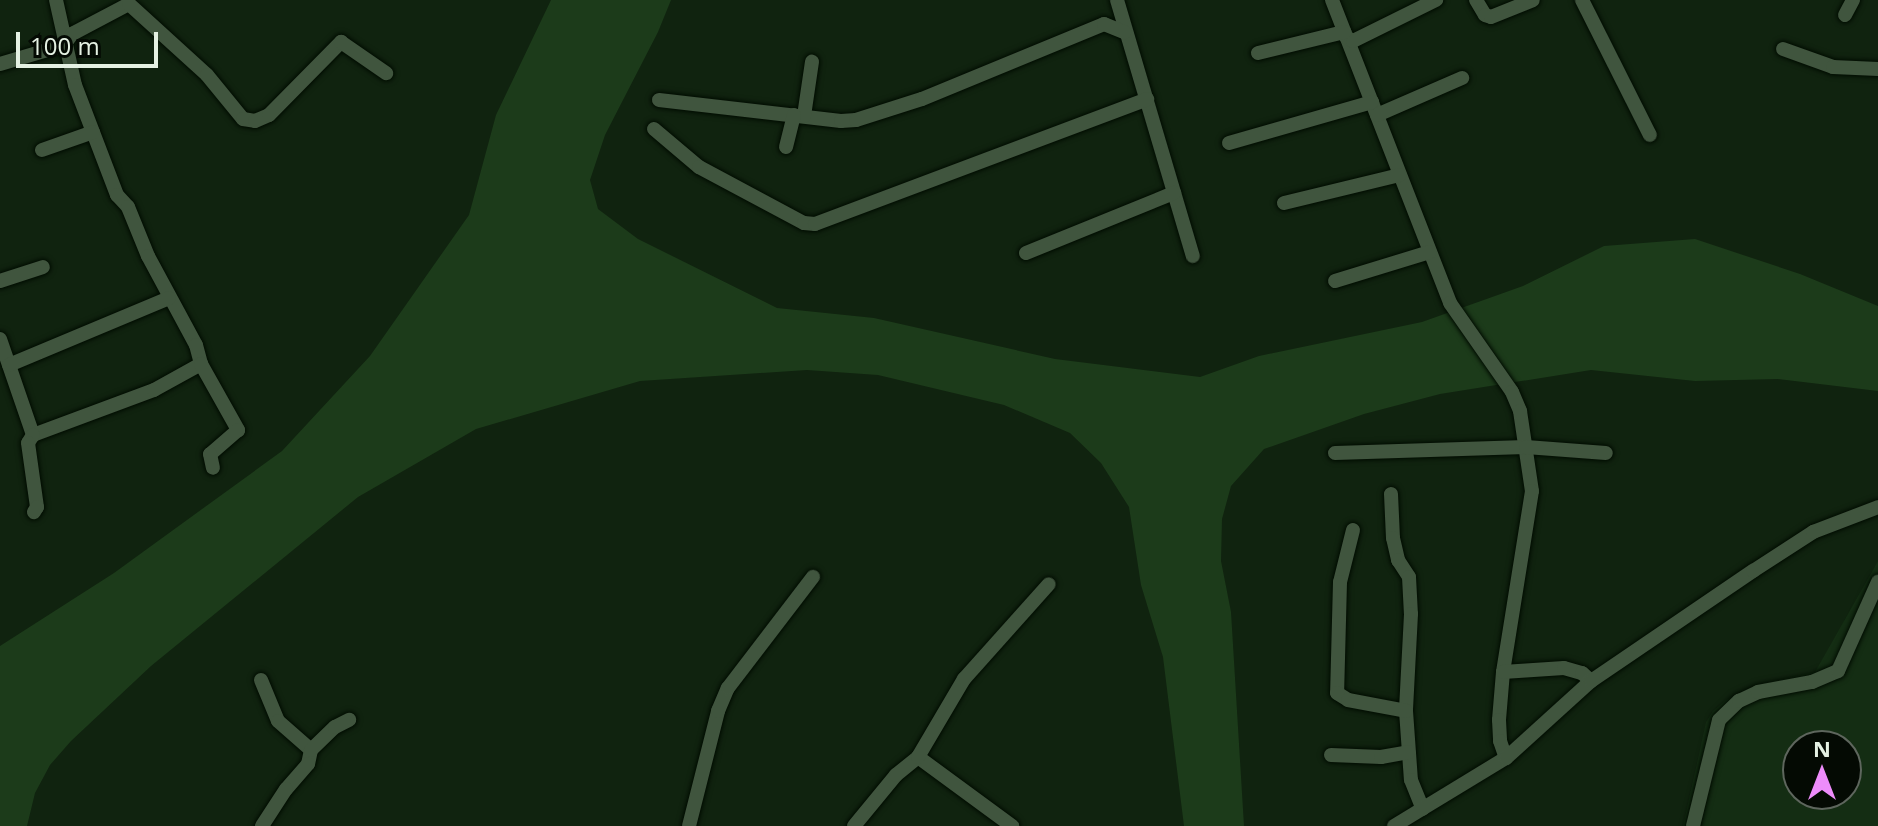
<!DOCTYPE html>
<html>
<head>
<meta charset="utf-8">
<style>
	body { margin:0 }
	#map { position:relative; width:1878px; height:826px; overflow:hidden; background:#10230f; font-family:"Open Sans",sans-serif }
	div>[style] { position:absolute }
	.built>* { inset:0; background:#142d13 }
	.green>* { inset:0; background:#1c3b1a }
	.roads { filter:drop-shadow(0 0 2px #000c00) drop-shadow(0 0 2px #000c00) }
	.minor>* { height:14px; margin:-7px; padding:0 7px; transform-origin:7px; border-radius:7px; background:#40553e }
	span { translate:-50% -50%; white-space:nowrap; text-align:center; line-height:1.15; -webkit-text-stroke:8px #040a03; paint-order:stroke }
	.north { position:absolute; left:1782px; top:730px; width:80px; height:80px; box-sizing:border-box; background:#040a03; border:2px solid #5e665d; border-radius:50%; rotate:0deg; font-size:22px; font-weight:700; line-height:32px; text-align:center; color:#e5f1e3 }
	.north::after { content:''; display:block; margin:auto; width:28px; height:36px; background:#ed8cfa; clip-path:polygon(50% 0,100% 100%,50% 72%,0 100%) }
	.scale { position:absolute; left:16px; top:32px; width:142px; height:36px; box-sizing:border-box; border:4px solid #e5f1e3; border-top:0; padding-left:10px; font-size:24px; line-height:28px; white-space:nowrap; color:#e5f1e3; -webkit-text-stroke:6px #040a03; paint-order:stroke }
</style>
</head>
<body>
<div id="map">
	<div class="built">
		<i style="clip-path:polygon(evenodd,1878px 561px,1878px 826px,1683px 826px,1706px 722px,1713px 711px,1726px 700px,1755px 685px,1815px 672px,1878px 561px,1798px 746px,1846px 746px,1846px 794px,1798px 794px,1798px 746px)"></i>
	</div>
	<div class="green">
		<i style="clip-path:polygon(551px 0,671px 0,658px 32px,605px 135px,590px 180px,598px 209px,638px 239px,777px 308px,874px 318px,1055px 359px,1200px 377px,1259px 356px,1422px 322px,1523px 286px,1604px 246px,1695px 239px,1800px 274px,1878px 306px,1878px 391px,1777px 379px,1695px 381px,1591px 370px,1440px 394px,1364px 414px,1264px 449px,1231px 486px,1222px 519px,1221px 561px,1231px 612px,1244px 826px,1184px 826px,1163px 657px,1141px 585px,1129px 507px,1101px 463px,1070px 433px,1004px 405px,878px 375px,807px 370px,640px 381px,476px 429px,358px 497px,151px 666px,71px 741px,50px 765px,35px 793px,27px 826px,0 826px,0 646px,114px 573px,282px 451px,370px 356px,469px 215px,496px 115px)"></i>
	</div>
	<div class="roads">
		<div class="minor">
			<i style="left:56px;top:0;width:87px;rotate:77.4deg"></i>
			<i style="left:75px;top:85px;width:118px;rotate:69.1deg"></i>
			<i style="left:117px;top:195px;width:16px;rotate:47deg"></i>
			<i style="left:128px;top:207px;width:53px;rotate:67.8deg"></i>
			<i style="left:148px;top:256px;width:101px;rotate:61.7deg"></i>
			<i style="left:196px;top:345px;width:20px;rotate:75deg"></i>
			<i style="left:1117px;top:0;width:267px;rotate:73.5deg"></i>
			<i style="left:1332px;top:0;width:325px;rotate:68.7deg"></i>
			<i style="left:1450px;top:303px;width:108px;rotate:55.1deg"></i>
			<i style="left:1512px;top:392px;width:21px;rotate:67deg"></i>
			<i style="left:1520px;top:411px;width:81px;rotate:81.5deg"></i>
			<i style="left:1532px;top:491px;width:183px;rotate:99.1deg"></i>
			<i style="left:1503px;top:672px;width:48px;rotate:94.8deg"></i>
			<i style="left:1499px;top:720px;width:21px;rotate:87deg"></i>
			<i style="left:1500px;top:741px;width:18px;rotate:71deg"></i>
			<i style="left:1476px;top:0;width:17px;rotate:59deg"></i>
			<i style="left:1485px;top:15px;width:6px;rotate:18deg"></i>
			<i style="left:1491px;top:17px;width:45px;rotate:-22deg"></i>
			<i style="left:1582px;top:0;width:151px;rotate:63.3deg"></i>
			<i style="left:1845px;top:15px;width:17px;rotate:-62deg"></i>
			<i style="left:1346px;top:37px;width:8px;rotate:30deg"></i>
			<i style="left:1353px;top:41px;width:93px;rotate:-26.3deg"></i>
			<i style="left:1783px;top:49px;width:53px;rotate:19.8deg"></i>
			<i style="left:1833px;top:67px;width:45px;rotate:2.5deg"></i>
			<i style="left:1258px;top:53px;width:89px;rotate:-13.7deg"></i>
			<i style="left:0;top:64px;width:67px;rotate:-16.5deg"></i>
			<i style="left:64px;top:45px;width:14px;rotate:-54deg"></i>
			<i style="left:72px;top:34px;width:64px;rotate:-27.8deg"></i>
			<i style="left:129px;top:4px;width:105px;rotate:42.3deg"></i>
			<i style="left:207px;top:75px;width:57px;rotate:50.7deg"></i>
			<i style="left:243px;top:119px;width:12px;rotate:9deg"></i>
			<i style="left:255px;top:121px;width:15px;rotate:-23deg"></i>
			<i style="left:269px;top:115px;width:103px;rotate:-45.4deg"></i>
			<i style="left:341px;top:42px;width:55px;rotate:34.6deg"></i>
			<i style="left:659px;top:100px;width:183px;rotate:6.6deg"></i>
			<i style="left:841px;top:121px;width:15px;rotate:-4deg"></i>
			<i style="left:856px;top:120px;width:69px;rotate:-17.7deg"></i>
			<i style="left:922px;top:99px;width:197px;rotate:-22.4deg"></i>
			<i style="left:1104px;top:24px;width:22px;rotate:22deg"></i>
			<i style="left:1377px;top:115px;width:93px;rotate:-23.5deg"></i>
			<i style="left:804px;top:116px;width:55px;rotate:-81.6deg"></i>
			<i style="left:654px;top:129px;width:59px;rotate:40.2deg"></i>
			<i style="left:699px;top:167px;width:119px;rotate:28.1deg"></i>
			<i style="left:804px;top:223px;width:11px;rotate:5deg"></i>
			<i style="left:815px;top:224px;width:355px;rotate:-20.6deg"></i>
			<i style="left:1229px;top:143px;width:149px;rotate:-16deg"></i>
			<i style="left:786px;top:147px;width:33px;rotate:-76deg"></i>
			<i style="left:42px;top:150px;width:54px;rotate:-19.4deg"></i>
			<i style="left:1284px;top:203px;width:119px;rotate:-13.6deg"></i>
			<i style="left:1026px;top:253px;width:160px;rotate:-22.1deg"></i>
			<i style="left:0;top:281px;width:45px;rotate:-18deg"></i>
			<i style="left:1335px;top:281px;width:99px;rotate:-17deg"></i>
			<i style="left:0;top:339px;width:102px;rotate:71deg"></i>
			<i style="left:33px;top:435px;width:129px;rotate:-20.4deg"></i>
			<i style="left:154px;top:390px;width:54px;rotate:-29deg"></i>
			<i style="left:201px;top:364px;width:76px;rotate:60.7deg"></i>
			<i style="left:238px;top:430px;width:37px;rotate:139deg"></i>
			<i style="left:210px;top:454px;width:14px;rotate:78deg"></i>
			<i style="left:9px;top:365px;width:173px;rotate:-22.7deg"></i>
			<i style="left:33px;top:435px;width:9px;rotate:122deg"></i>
			<i style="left:28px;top:443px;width:65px;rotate:82deg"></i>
			<i style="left:37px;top:507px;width:6px;rotate:121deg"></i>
			<i style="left:1335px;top:453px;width:191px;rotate:-1.8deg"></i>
			<i style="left:1526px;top:447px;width:80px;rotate:4.3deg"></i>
			<i style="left:1391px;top:494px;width:44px;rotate:87.4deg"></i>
			<i style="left:1393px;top:538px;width:23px;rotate:77deg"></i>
			<i style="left:1398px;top:560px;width:20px;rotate:57deg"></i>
			<i style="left:1409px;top:577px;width:37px;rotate:87deg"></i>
			<i style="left:1411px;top:614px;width:97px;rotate:93deg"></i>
			<i style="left:1406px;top:711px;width:69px;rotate:85.9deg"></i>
			<i style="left:1411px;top:780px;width:31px;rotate:68deg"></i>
			<i style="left:1353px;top:530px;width:54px;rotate:104deg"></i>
			<i style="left:1340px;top:582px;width:111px;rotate:91.5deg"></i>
			<i style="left:1337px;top:693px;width:13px;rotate:32deg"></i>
			<i style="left:1348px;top:700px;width:59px;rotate:10.7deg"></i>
			<i style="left:1503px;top:672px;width:61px;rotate:-3.8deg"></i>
			<i style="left:1564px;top:668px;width:19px;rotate:16deg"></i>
			<i style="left:1582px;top:673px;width:12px;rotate:42deg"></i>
			<i style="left:261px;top:680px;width:44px;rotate:67.5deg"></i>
			<i style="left:278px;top:721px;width:44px;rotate:41.3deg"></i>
			<i style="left:311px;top:750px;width:14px;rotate:102deg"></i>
			<i style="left:308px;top:764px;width:33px;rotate:131deg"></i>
			<i style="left:286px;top:789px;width:44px;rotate:123deg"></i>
			<i style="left:311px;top:750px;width:33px;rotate:-44deg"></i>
			<i style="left:335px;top:727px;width:16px;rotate:-27deg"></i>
			<i style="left:1331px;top:755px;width:50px;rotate:2.3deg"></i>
			<i style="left:1381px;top:757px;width:28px;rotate:-10deg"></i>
			<i style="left:918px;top:757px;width:117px;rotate:36.3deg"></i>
			<i style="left:689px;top:826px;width:119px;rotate:-75.8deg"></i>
			<i style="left:718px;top:711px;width:25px;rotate:-67deg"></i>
			<i style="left:728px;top:688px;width:140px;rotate:-52.6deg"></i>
			<i style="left:854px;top:826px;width:66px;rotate:-50.5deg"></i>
			<i style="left:896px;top:775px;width:28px;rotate:-39deg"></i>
			<i style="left:918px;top:757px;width:91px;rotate:-59.5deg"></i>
			<i style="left:964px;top:679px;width:127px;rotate:-48.2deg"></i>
			<i style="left:1394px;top:826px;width:131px;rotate:-31.3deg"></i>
			<i style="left:1506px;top:758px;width:115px;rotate:-42.2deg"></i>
			<i style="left:1591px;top:681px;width:196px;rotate:-34.2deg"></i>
			<i style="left:1753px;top:571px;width:72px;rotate:-33deg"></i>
			<i style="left:1813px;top:532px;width:70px;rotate:-21deg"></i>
			<i style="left:1693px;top:826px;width:109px;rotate:-76.2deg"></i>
			<i style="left:1719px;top:720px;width:28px;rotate:-44deg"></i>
			<i style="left:1739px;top:701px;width:21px;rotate:-25deg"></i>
			<i style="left:1758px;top:692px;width:55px;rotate:-10.5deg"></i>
			<i style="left:1812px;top:682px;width:28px;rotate:-23deg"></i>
			<i style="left:1838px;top:671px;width:98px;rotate:-65.8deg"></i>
		</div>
	</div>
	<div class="north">N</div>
	<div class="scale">100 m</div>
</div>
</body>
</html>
